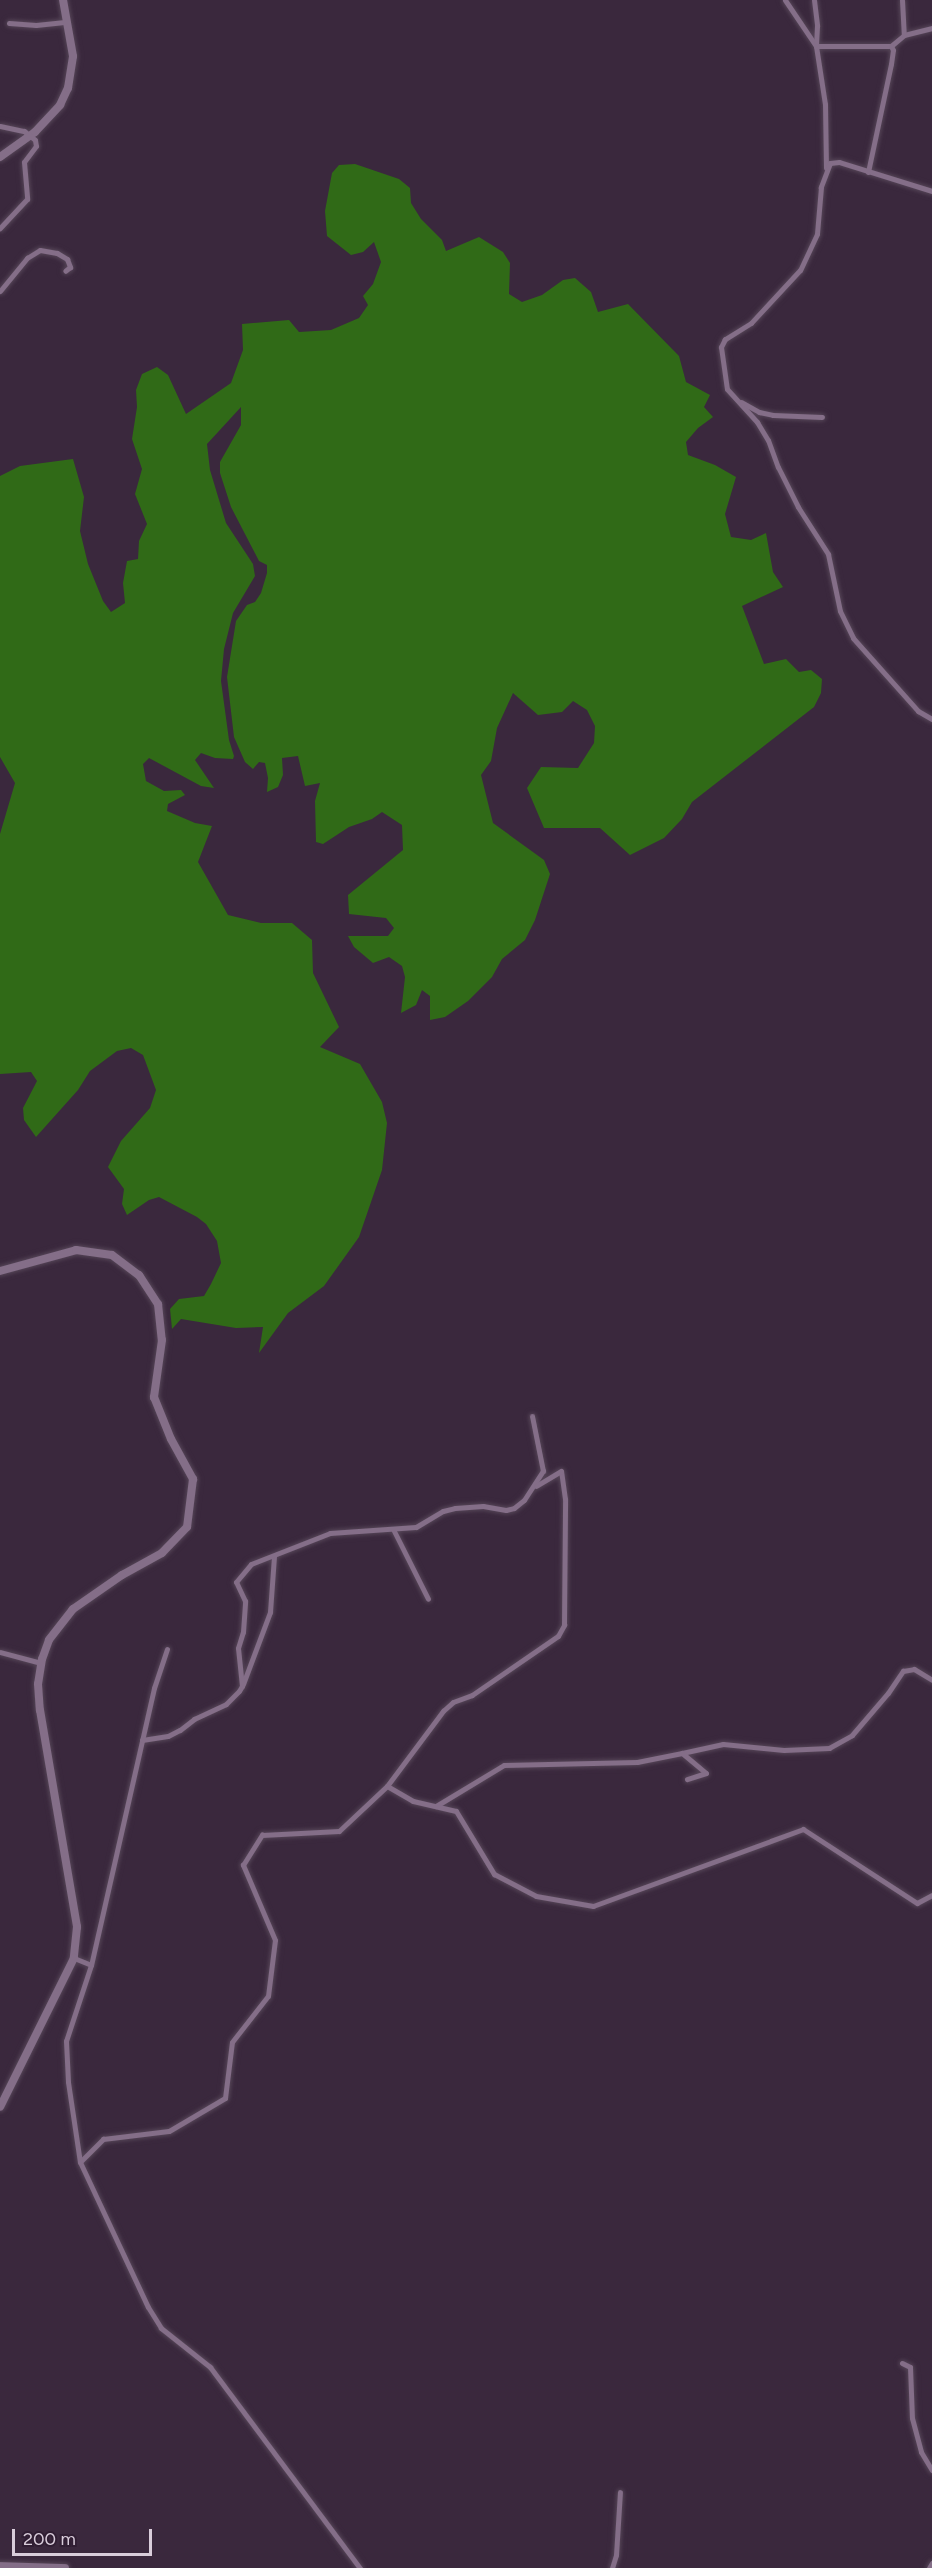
<!DOCTYPE html>
<html>
<head>
<meta charset="utf-8">
<style>
	body { margin:0 }
	#map { position:relative; width:932px; height:2568px; overflow:hidden; background:#3a283d; font-family:Figtree,sans-serif }
	div>[style] { position:absolute }
	.forest>* { inset:0; background:#306a17 }
	.roads { filter:drop-shadow(0 0 2px #554557) drop-shadow(0 0 2px #554557) }
	.minor>* { height:5px; margin:-2.5px; padding:0 2.5px; transform-origin:2.5px; border-radius:2.5px; background:#846e88 }
	.secondary>* { height:8px; margin:-4px; padding:0 4px; transform-origin:4px; border-radius:4px; background:#846e88 }
	span { translate:-50% -50%; white-space:nowrap; text-align:center; line-height:1.15; -webkit-text-stroke:6px #301e33; paint-order:stroke }
	.scale { position:absolute; left:12px; top:2529px; width:140px; height:27px; box-sizing:border-box; border:3px solid #d9cddb; border-top:0; padding-left:8px; font-size:18px; line-height:21px; white-space:nowrap; color:#d9cddb; -webkit-text-stroke:4px #301e33; paint-order:stroke }
</style>
</head>
<body>
<div id="map">
	<div class="forest">
		<i style="clip-path:polygon(355px 164px,399px 179px,410px 188px,411px 203px,421px 219px,442px 240px,446px 251px,479px 237px,503px 252px,510px 263px,509px 294px,522px 302px,542px 295px,563px 280px,575px 278px,591px 292px,598px 312px,628px 304px,679px 356px,686px 382px,710px 395px,704px 407px,713px 417px,698px 428px,686px 442px,688px 455px,715px 465px,736px 477px,725px 514px,731px 537px,751px 540px,766px 533px,773px 572px,783px 587px,742px 606px,764px 664px,786px 659px,799px 672px,811px 670px,822px 679px,821px 693px,814px 707px,692px 802px,682px 819px,664px 838px,630px 855px,600px 828px,544px 828px,527px 788px,541px 767px,578px 768px,594px 743px,595px 726px,587px 710px,573px 701px,562px 712px,538px 715px,513px 693px,497px 728px,491px 761px,481px 775px,493px 823px,544px 860px,550px 874px,535px 920px,525px 940px,502px 959px,492px 977px,468px 1001px,445px 1017px,430px 1020px,430px 996px,422px 990px,416px 1005px,401px 1013px,405px 977px,402px 966px,389px 957px,373px 963px,354px 947px,348px 936px,388px 936px,394px 928px,386px 918px,349px 914px,348px 895px,403px 850px,402px 825px,382px 812px,372px 819px,349px 827px,323px 844px,316px 842px,315px 801px,320px 783px,305px 786px,298px 756px,282px 758px,283px 775px,278px 787px,267px 792px,268px 778px,265px 763px,259px 762px,253px 769px,245px 762px,234px 737px,227px 677px,236px 621px,247px 605px,255px 602px,261px 593px,267px 573px,267px 565px,259px 561px,231px 507px,220px 473px,220px 462px,241px 425px,241px 407px,207px 444px,210px 470px,226px 523px,253px 564px,255px 576px,233px 613px,224px 649px,221px 681px,229px 740px,234px 756px,233px 759px,215px 758px,201px 753px,195px 760px,214px 788px,201px 786px,149px 758px,143px 764px,146px 781px,164px 791px,181px 790px,185px 795px,168px 804px,167px 811px,195px 823px,212px 826px,198px 862px,228px 915px,261px 923px,292px 923px,312px 940px,313px 973px,339px 1027px,320px 1047px,360px 1064px,382px 1102px,387px 1123px,382px 1170px,359px 1237px,324px 1286px,288px 1313px,259px 1353px,263px 1327px,236px 1328px,181px 1319px,172px 1329px,170px 1309px,179px 1299px,204px 1296px,211px 1284px,221px 1263px,217px 1241px,206px 1224px,197px 1217px,159px 1197px,149px 1200px,127px 1215px,122px 1204px,124px 1189px,108px 1167px,121px 1141px,150px 1108px,156px 1090px,143px 1055px,131px 1048px,117px 1051px,90px 1071px,78px 1090px,36px 1137px,24px 1120px,23px 1108px,37px 1081px,31px 1072px,0 1074px,0 834px,15px 783px,0 757px,0 476px,20px 466px,73px 459px,84px 497px,80px 531px,88px 564px,103px 601px,111px 612px,125px 603px,123px 583px,127px 561px,138px 559px,139px 541px,147px 524px,135px 494px,142px 469px,132px 439px,137px 407px,136px 390px,142px 374px,157px 367px,168px 375px,186px 414px,231px 383px,243px 350px,242px 324px,289px 320px,299px 332px,331px 330px,359px 318px,368px 305px,363px 296px,373px 284px,381px 262px,374px 242px,363px 252px,351px 255px,327px 236px,325px 211px,332px 173px,339px 165px)"></i>
	</div>
	<div class="roads">
		<div class="minor">
			<i style="left:785px;top:0;width:55px;rotate:56deg"></i>
			<i style="left:816px;top:46px;width:75px"></i>
			<i style="left:891px;top:46px;width:17px;rotate:-40deg"></i>
			<i style="left:904px;top:35px;width:29px;rotate:-14deg"></i>
			<i style="left:814px;top:0;width:26px;rotate:83deg"></i>
			<i style="left:817px;top:26px;width:20px;rotate:93deg"></i>
			<i style="left:816px;top:46px;width:59px;rotate:81.2deg"></i>
			<i style="left:825px;top:104px;width:64px;rotate:89.1deg"></i>
			<i style="left:902px;top:0;width:35px;rotate:87deg"></i>
			<i style="left:9px;top:23px;width:27px;rotate:4deg"></i>
			<i style="left:36px;top:25px;width:31px;rotate:-6deg"></i>
			<i style="left:0;top:126px;width:25px;rotate:12deg"></i>
			<i style="left:24px;top:131px;width:14px;rotate:39deg"></i>
			<i style="left:35px;top:140px;width:6px;rotate:81deg"></i>
			<i style="left:36px;top:146px;width:20px;rotate:127deg"></i>
			<i style="left:24px;top:162px;width:37px;rotate:85deg"></i>
			<i style="left:27px;top:199px;width:40px;rotate:133deg"></i>
			<i style="left:868px;top:172px;width:110px;rotate:-78deg"></i>
			<i style="left:891px;top:64px;width:14px;rotate:-82deg"></i>
			<i style="left:893px;top:50px;width:4px;rotate:-117deg"></i>
			<i style="left:932px;top:191px;width:97px;rotate:-162.7deg"></i>
			<i style="left:839px;top:162px;width:9px;rotate:174deg"></i>
			<i style="left:830px;top:163px;width:26px;rotate:111deg"></i>
			<i style="left:821px;top:187px;width:47px;rotate:94.9deg"></i>
			<i style="left:817px;top:234px;width:40px;rotate:115deg"></i>
			<i style="left:800px;top:270px;width:72px;rotate:132.8deg"></i>
			<i style="left:751px;top:323px;width:31px;rotate:148deg"></i>
			<i style="left:725px;top:339px;width:9px;rotate:117deg"></i>
			<i style="left:721px;top:347px;width:42px;rotate:81.9deg"></i>
			<i style="left:727px;top:389px;width:45px;rotate:47.7deg"></i>
			<i style="left:757px;top:422px;width:21px;rotate:59deg"></i>
			<i style="left:768px;top:440px;width:29px;rotate:70deg"></i>
			<i style="left:778px;top:467px;width:45px;rotate:63.4deg"></i>
			<i style="left:798px;top:507px;width:56px;rotate:57.4deg"></i>
			<i style="left:828px;top:554px;width:58px;rotate:78.1deg"></i>
			<i style="left:840px;top:611px;width:30px;rotate:64deg"></i>
			<i style="left:853px;top:638px;width:98px;rotate:48.3deg"></i>
			<i style="left:918px;top:711px;width:16px;rotate:30deg"></i>
			<i style="left:0;top:291px;width:43px;rotate:-50.7deg"></i>
			<i style="left:27px;top:258px;width:15px;rotate:-32deg"></i>
			<i style="left:40px;top:250px;width:17px;rotate:10deg"></i>
			<i style="left:57px;top:253px;width:12px;rotate:31deg"></i>
			<i style="left:67px;top:259px;width:9px;rotate:69deg"></i>
			<i style="left:70px;top:267px;width:6px;rotate:141deg"></i>
			<i style="left:741px;top:402px;width:21px;rotate:29deg"></i>
			<i style="left:759px;top:412px;width:14px;rotate:12deg"></i>
			<i style="left:773px;top:415px;width:49px;rotate:2.3deg"></i>
			<i style="left:393px;top:1529px;width:78px;rotate:63.4deg"></i>
			<i style="left:167px;top:1649px;width:41px;rotate:108.4deg"></i>
			<i style="left:154px;top:1688px;width:284px;rotate:102.8deg"></i>
			<i style="left:91px;top:1965px;width:80px;rotate:108.2deg"></i>
			<i style="left:66px;top:2041px;width:41px;rotate:87.2deg"></i>
			<i style="left:68px;top:2082px;width:81px;rotate:81.5deg"></i>
			<i style="left:80px;top:2162px;width:160px;rotate:64.9deg"></i>
			<i style="left:148px;top:2307px;width:25px;rotate:58deg"></i>
			<i style="left:161px;top:2328px;width:63px;rotate:38.5deg"></i>
			<i style="left:210px;top:2367px;width:251px;rotate:53.3deg"></i>
			<i style="left:0;top:1652px;width:42px;rotate:15deg"></i>
			<i style="left:243px;top:1684px;width:77px;rotate:-69.4deg"></i>
			<i style="left:270px;top:1612px;width:56px;rotate:-85.9deg"></i>
			<i style="left:142px;top:1740px;width:26px;rotate:-9deg"></i>
			<i style="left:168px;top:1736px;width:13px;rotate:-27deg"></i>
			<i style="left:180px;top:1730px;width:18px;rotate:-38deg"></i>
			<i style="left:194px;top:1719px;width:35px;rotate:-25deg"></i>
			<i style="left:226px;top:1704px;width:18px;rotate:-45deg"></i>
			<i style="left:239px;top:1691px;width:6px;rotate:-59deg"></i>
			<i style="left:242px;top:1686px;width:38px;rotate:-96deg"></i>
			<i style="left:238px;top:1648px;width:17px;rotate:-73deg"></i>
			<i style="left:243px;top:1632px;width:31px;rotate:-86deg"></i>
			<i style="left:245px;top:1601px;width:21px;rotate:-115deg"></i>
			<i style="left:236px;top:1582px;width:23px;rotate:-50deg"></i>
			<i style="left:251px;top:1564px;width:85px;rotate:-21.4deg"></i>
			<i style="left:330px;top:1533px;width:86px;rotate:-4deg"></i>
			<i style="left:416px;top:1527px;width:31px;rotate:-31deg"></i>
			<i style="left:443px;top:1511px;width:12px;rotate:-14deg"></i>
			<i style="left:455px;top:1508px;width:28px;rotate:-4deg"></i>
			<i style="left:483px;top:1506px;width:23px;rotate:10deg"></i>
			<i style="left:506px;top:1510px;width:8px;rotate:-14deg"></i>
			<i style="left:514px;top:1508px;width:13px;rotate:-39deg"></i>
			<i style="left:524px;top:1500px;width:35px;rotate:-57deg"></i>
			<i style="left:543px;top:1471px;width:56px;rotate:-101.3deg"></i>
			<i style="left:682px;top:1753px;width:42px;rotate:-12.4deg"></i>
			<i style="left:723px;top:1744px;width:61px;rotate:5.6deg"></i>
			<i style="left:784px;top:1750px;width:45px;rotate:-2.5deg"></i>
			<i style="left:829px;top:1748px;width:26px;rotate:-29deg"></i>
			<i style="left:852px;top:1735px;width:55px;rotate:-49.4deg"></i>
			<i style="left:888px;top:1693px;width:27px;rotate:-56deg"></i>
			<i style="left:903px;top:1671px;width:11px;rotate:-10deg"></i>
			<i style="left:914px;top:1669px;width:21px;rotate:31deg"></i>
			<i style="left:387px;top:1786px;width:94px;rotate:-53.3deg"></i>
			<i style="left:443px;top:1711px;width:13px;rotate:-42deg"></i>
			<i style="left:453px;top:1702px;width:20px;rotate:-20deg"></i>
			<i style="left:472px;top:1695px;width:104px;rotate:-34.5deg"></i>
			<i style="left:558px;top:1636px;width:13px;rotate:-61deg"></i>
			<i style="left:564px;top:1625px;width:126px;rotate:-89.5deg"></i>
			<i style="left:565px;top:1499px;width:28px;rotate:-98deg"></i>
			<i style="left:561px;top:1471px;width:29px;rotate:149deg"></i>
			<i style="left:436px;top:1806px;width:79px;rotate:-31.1deg"></i>
			<i style="left:504px;top:1765px;width:133px;rotate:-1.3deg"></i>
			<i style="left:637px;top:1762px;width:46px;rotate:-11.3deg"></i>
			<i style="left:682px;top:1753px;width:31px;rotate:40deg"></i>
			<i style="left:706px;top:1773px;width:20px;rotate:162deg"></i>
			<i style="left:74px;top:1958px;width:18px;rotate:22deg"></i>
			<i style="left:80px;top:2162px;width:33px;rotate:-45deg"></i>
			<i style="left:103px;top:2139px;width:66px;rotate:-6.9deg"></i>
			<i style="left:169px;top:2131px;width:65px;rotate:-30.5deg"></i>
			<i style="left:225px;top:2098px;width:56px;rotate:-82.9deg"></i>
			<i style="left:232px;top:2042px;width:58px;rotate:-52deg"></i>
			<i style="left:268px;top:1996px;width:56px;rotate:-82.9deg"></i>
			<i style="left:275px;top:1940px;width:82px;rotate:-113.1deg"></i>
			<i style="left:243px;top:1865px;width:36px;rotate:-58deg"></i>
			<i style="left:262px;top:1835px;width:77px;rotate:-3deg"></i>
			<i style="left:339px;top:1831px;width:66px;rotate:-43.2deg"></i>
			<i style="left:387px;top:1786px;width:30px;rotate:30deg"></i>
			<i style="left:413px;top:1801px;width:44px;rotate:13.1deg"></i>
			<i style="left:456px;top:1811px;width:74px;rotate:58.9deg"></i>
			<i style="left:494px;top:1874px;width:47px;rotate:27.6deg"></i>
			<i style="left:536px;top:1896px;width:58px;rotate:10deg"></i>
			<i style="left:593px;top:1906px;width:224px;rotate:-20.1deg"></i>
			<i style="left:803px;top:1829px;width:136px;rotate:33deg"></i>
			<i style="left:917px;top:1903px;width:17px;rotate:-28deg"></i>
			<i style="left:902px;top:2363px;width:9px;rotate:27deg"></i>
			<i style="left:910px;top:2367px;width:51px;rotate:87.8deg"></i>
			<i style="left:912px;top:2418px;width:35px;rotate:75deg"></i>
			<i style="left:921px;top:2452px;width:21px;rotate:59deg"></i>
			<i style="left:612px;top:2568px;width:14px;rotate:-73deg"></i>
			<i style="left:616px;top:2555px;width:63px;rotate:-86.4deg"></i>
			<i style="left:929px;top:2568px;width:6px;rotate:-59deg"></i>
		</div>
		<div class="secondary">
			<i style="left:0;top:157px;width:43px;rotate:-35.5deg"></i>
			<i style="left:35px;top:132px;width:37px;rotate:-47deg"></i>
			<i style="left:60px;top:105px;width:19px;rotate:-65deg"></i>
			<i style="left:68px;top:88px;width:32px;rotate:-81deg"></i>
			<i style="left:73px;top:56px;width:57px;rotate:-100.1deg"></i>
			<i style="left:0;top:1271px;width:79px;rotate:-15.4deg"></i>
			<i style="left:76px;top:1250px;width:36px;rotate:8deg"></i>
			<i style="left:112px;top:1255px;width:34px;rotate:37deg"></i>
			<i style="left:139px;top:1275px;width:35px;rotate:57deg"></i>
			<i style="left:158px;top:1304px;width:36px;rotate:84deg"></i>
			<i style="left:162px;top:1340px;width:58px;rotate:98deg"></i>
			<i style="left:154px;top:1397px;width:45px;rotate:68deg"></i>
			<i style="left:171px;top:1439px;width:46px;rotate:61.2deg"></i>
			<i style="left:193px;top:1479px;width:48px;rotate:97.1deg"></i>
			<i style="left:187px;top:1527px;width:36px;rotate:134deg"></i>
			<i style="left:162px;top:1553px;width:46px;rotate:151.2deg"></i>
			<i style="left:122px;top:1575px;width:60px;rotate:145.2deg"></i>
			<i style="left:73px;top:1609px;width:39px;rotate:128deg"></i>
			<i style="left:49px;top:1640px;width:20px;rotate:110deg"></i>
			<i style="left:42px;top:1659px;width:25px;rotate:99deg"></i>
			<i style="left:38px;top:1684px;width:26px;rotate:86deg"></i>
			<i style="left:40px;top:1710px;width:220px;rotate:80.3deg"></i>
			<i style="left:77px;top:1927px;width:31px;rotate:96deg"></i>
			<i style="left:74px;top:1958px;width:166px;rotate:116.4deg"></i>
			<i style="left:0;top:2566px;width:65px;rotate:1.8deg"></i>
		</div>
	</div>
	<div class="scale">200 m</div>
</div>
</body>
</html>
